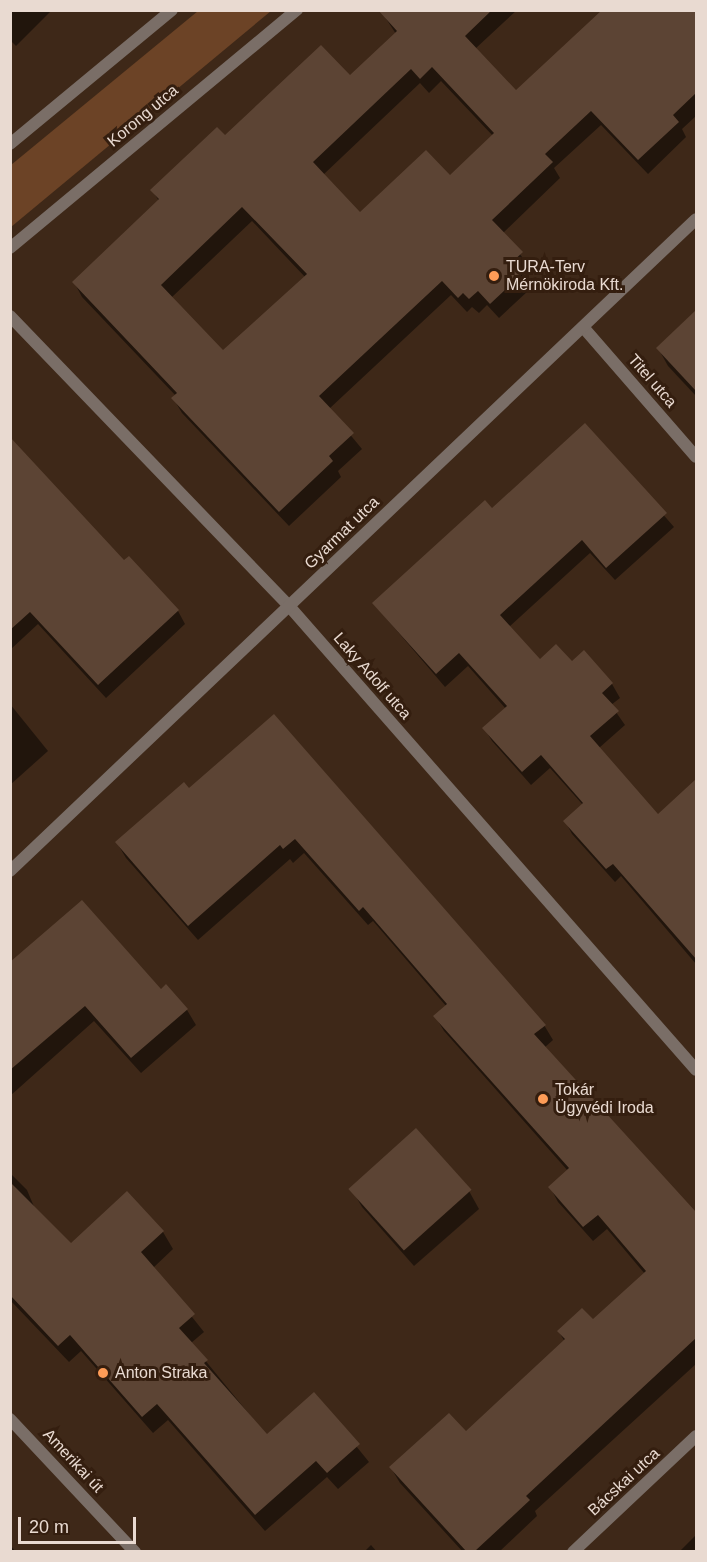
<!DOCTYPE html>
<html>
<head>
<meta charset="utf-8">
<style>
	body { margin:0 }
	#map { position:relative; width:707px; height:1562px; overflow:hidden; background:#3e2818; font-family:Arial,sans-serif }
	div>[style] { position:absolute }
	.green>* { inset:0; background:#6c4326 }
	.shadow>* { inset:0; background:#0007 }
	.building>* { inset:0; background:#5c4434; transform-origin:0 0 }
	.minor>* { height:12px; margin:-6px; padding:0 6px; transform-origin:6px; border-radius:6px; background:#7a6e67 }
	.dots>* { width:16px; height:16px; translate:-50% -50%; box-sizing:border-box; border:3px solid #341e0f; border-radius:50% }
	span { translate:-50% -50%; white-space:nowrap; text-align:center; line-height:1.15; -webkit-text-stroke:6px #341e0f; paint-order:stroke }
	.street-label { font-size:16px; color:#e9dad1 }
	.poi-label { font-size:16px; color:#e9dad1 }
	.left { translate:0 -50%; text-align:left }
	.frame { position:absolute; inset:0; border:12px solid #e9dad1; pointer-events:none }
	.scale { position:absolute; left:18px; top:1517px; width:118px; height:27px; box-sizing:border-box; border:3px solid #e9dad1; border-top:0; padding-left:8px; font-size:18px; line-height:21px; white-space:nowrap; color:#e9dad1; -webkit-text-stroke:4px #341e0f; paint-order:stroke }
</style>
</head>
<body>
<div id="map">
	<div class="green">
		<i style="clip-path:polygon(198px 11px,271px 11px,11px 227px,11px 165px)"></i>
	</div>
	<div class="shadow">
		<i style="clip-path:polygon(10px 10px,52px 10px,16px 46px,10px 40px)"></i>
		<i style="clip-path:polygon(evenodd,392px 10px,517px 10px,475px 49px,516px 93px,604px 10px,696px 10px,696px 116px,682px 129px,686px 137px,648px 174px,601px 125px,554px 168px,560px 178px,503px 233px,530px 267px,521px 277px,528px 291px,499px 318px,487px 305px,479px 313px,472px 307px,467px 312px,451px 295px,329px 409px,362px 449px,338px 471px,341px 477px,289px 526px,182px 413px,173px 398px,176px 396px,82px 297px,74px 282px,159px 201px,152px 190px,225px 137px,350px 77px,396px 34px,385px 17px,392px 10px,441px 81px,493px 136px,450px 177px,360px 215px,323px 175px,420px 83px,429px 93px,441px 81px,392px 10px,252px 221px,305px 277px,222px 352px,171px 298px,252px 221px)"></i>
		<i style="clip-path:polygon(696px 312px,696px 396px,668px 366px,658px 348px)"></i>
		<i style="clip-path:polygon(585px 425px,674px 527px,615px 580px,590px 553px,509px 627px,539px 661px,572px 663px,584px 652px,612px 684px,620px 698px,611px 705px,625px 725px,599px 748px,658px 816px,696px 781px,696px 964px,621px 876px,615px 882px,572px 834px,565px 821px,583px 805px,550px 768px,531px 785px,492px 741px,484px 728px,506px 709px,468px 666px,445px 687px,374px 604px,492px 510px)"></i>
		<i style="clip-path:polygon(10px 435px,13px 442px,124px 562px,178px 611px,185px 624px,106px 698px,38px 624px,10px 650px)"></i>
		<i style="clip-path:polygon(10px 704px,48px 751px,10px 785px)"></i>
		<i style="clip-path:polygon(274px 716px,544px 1025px,553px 1040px,544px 1048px,696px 1214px,696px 1364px,535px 1511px,537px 1516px,499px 1552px,463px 1552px,400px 1483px,391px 1468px,466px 1433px,565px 1342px,559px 1332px,593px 1321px,645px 1274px,607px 1229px,593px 1241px,558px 1202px,550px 1187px,568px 1171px,444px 1031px,435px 1016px,446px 1006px,373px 921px,368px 925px,304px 853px,293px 863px,290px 859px,198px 940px,126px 858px,117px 843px,189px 790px)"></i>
		<i style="clip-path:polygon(10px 964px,187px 1010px,196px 1025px,141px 1073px,94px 1021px,10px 1096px)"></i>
		<i style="clip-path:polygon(10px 1173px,27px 1190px,35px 1209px,71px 1245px,127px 1193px,163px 1232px,173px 1249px,153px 1268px,204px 1332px,191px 1343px,267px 1436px,314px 1394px,369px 1462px,338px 1489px,327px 1477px,265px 1531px,168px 1420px,153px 1433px,81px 1351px,69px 1362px,10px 1300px)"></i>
		<i style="clip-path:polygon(352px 1190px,469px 1191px,479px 1209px,414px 1266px,362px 1207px)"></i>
		<i style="clip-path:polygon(696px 1535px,696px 1552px,679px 1552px)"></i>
		<i style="clip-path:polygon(10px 1545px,16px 1552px,10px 1552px)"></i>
		<i style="clip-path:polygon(371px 1545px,377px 1552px,364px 1552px)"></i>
	</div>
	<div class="building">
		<i style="clip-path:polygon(evenodd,378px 10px,492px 10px,465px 36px,516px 90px,602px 10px,696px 10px,696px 93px,673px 115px,679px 122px,638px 160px,591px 111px,545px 154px,553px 162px,492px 220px,523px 252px,511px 263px,521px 275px,490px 304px,478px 291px,469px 299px,463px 293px,458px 298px,442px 281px,319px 396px,354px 433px,329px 456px,333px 461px,279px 512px,171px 398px,177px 393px,72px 282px,159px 199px,150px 190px,217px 127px,225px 135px,321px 45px,350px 75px,397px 31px,378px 10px,432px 67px,494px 133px,450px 175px,426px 150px,360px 212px,313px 162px,411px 69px,420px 79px,432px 67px,378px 10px,242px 207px,307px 274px,223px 350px,161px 285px,242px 207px)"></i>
		<i style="clip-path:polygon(696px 310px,696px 391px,656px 348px)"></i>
		<i style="clip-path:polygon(585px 423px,667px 513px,606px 568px,582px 540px,500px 615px,540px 659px,556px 644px,572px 661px,584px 650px,613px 683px,602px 693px,619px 711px,590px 736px,658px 814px,696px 779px,696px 959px,613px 864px,606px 869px,563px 821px,583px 803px,541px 755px,522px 772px,482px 728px,507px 706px,459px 653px,436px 674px,372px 603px,485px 500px,492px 508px)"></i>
		<i style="clip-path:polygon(10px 437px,124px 560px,129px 556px,179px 610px,98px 685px,30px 612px,10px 630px)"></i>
		<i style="clip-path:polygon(274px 714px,546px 1025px,534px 1034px,696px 1212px,696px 1338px,526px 1496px,530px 1500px,475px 1551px,466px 1551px,389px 1467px,449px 1413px,466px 1431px,565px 1339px,557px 1331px,582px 1308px,593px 1319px,646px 1271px,598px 1215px,583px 1227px,548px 1187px,569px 1168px,433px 1016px,447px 1004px,363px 907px,359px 911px,295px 839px,283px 849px,280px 845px,188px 926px,115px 842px,184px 782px,189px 788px)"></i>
		<i style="clip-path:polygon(82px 900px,161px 989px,166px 984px,188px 1009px,131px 1058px,85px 1006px,10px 1070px,10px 962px)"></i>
		<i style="left:416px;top:1128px;width:83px;height:91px;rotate:48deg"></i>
		<i style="clip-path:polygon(10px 1182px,71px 1243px,127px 1191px,164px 1231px,141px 1252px,195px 1314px,179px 1328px,208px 1360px,204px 1363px,267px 1434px,314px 1392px,360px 1444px,327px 1473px,316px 1461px,255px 1515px,157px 1404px,142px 1417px,70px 1335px,58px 1346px,10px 1295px)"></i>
	</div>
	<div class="minor">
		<i style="left:10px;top:144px;width:210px;rotate:-39.6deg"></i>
		<i style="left:10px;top:248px;width:373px;rotate:-39.7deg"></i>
		<i style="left:10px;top:316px;width:402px;rotate:46.1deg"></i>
		<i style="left:289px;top:606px;width:617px;rotate:48.74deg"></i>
		<i style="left:583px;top:327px;width:172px;rotate:49deg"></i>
		<i style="left:10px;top:871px;width:946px;rotate:-43.54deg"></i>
		<i style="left:10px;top:1419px;width:183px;rotate:46.8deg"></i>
		<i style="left:573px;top:1552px;width:169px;rotate:-43.3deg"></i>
	</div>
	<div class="dots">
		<i style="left:494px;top:276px;background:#fe9c57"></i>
		<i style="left:543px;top:1099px;background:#fe9c57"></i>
		<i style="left:103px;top:1373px;background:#fe9c57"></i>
	</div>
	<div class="street-label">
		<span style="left:143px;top:116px;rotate:-40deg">Korong utca</span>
		<span style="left:652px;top:381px;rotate:49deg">Titel utca</span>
		<span style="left:342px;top:533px;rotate:-44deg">Gyarmat utca</span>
		<span style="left:372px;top:676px;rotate:49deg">Laky Adolf utca</span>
		<span style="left:73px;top:1461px;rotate:47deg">Amerikai út</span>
		<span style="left:624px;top:1482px;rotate:-43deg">Bácskai utca</span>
	</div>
	<div class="poi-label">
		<span class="left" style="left:506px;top:276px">TURA-Terv<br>Mérnökiroda Kft.</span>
		<span class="left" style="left:555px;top:1099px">Tokár<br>Ügyvédi Iroda</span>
		<span class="left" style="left:115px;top:1373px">Anton Straka</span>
	</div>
	<div class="frame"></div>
	<div class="scale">20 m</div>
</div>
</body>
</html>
